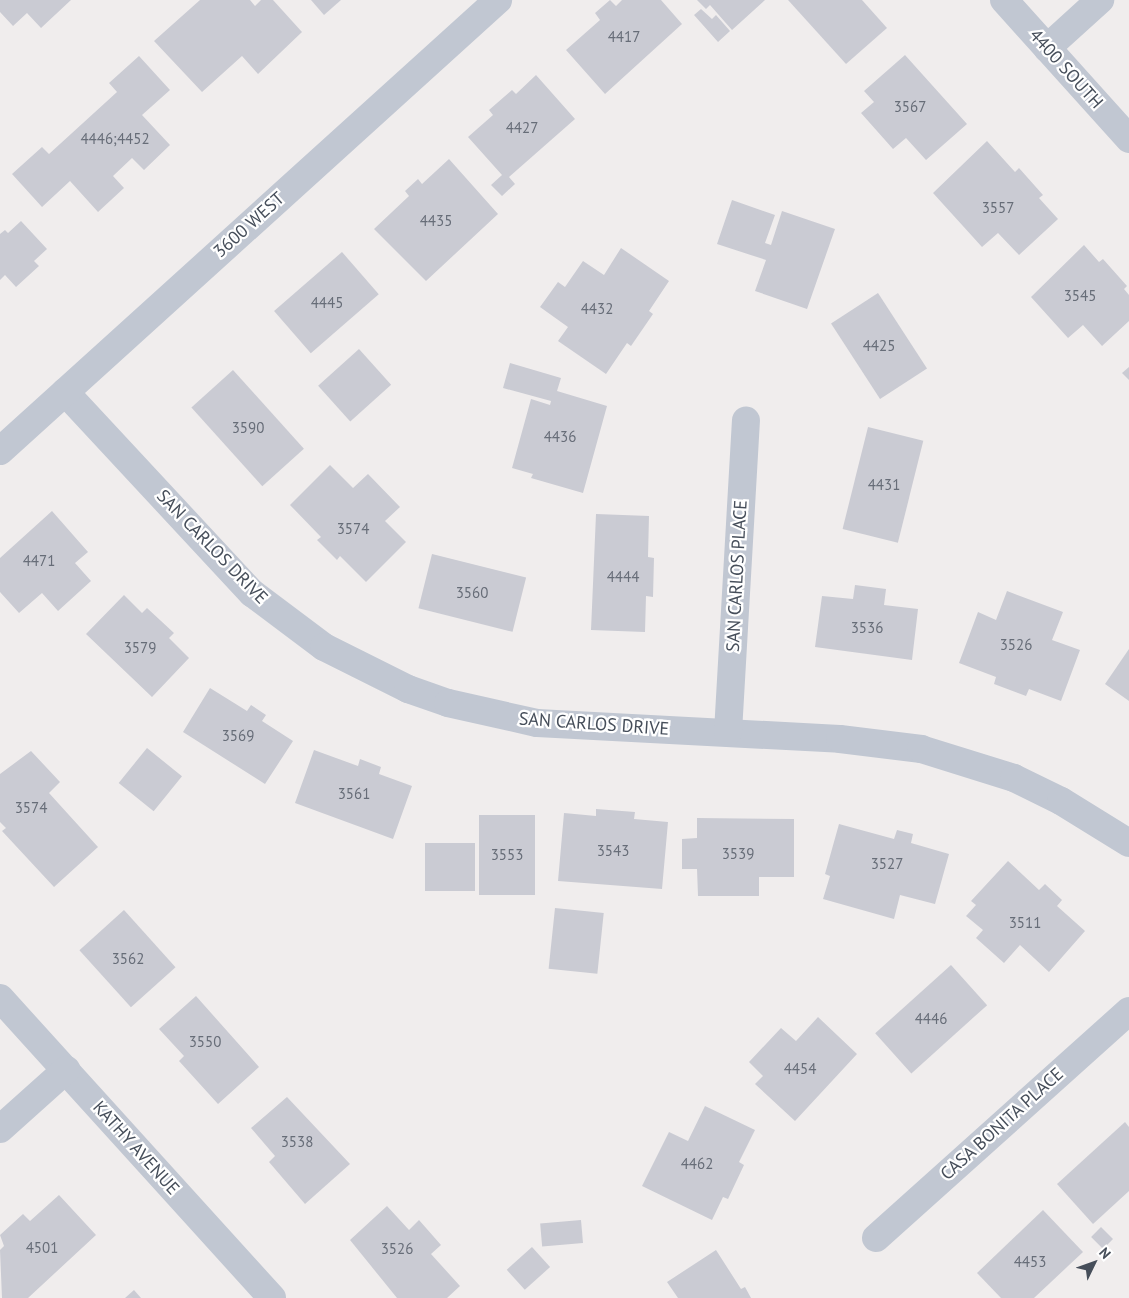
<!DOCTYPE html>
<html>
<head>
<meta charset="utf-8">
<style>
	body { margin:0 }
	#map { position:relative; width:1129px; height:1298px; overflow:hidden; background:#f0eded; font-family:"PT Sans",sans-serif }
	div>[style] { position:absolute }
	.building>* { inset:0; background:#cacbd3; transform-origin:0 0 }
	.minor>* { height:28px; margin:-14px; padding:0 14px; transform-origin:14px; border-radius:14px; background:#c1c7d2 }
	span { translate:-50% -50%; white-space:nowrap; text-align:center; line-height:1.15; -webkit-text-stroke:4.5px #fff; paint-order:stroke }
	.number-label { font-size:15px; color:#676d78 }
	.number-label span { -webkit-text-stroke-width:0 }
	.street-label { font-size:18px; color:#464e5a }
	.north { position:absolute; left:1069px; top:1238px; width:50px; height:50px; -webkit-text-stroke:4px #fff; paint-order:stroke; rotate:48deg; font-size:14px; font-weight:700; line-height:20px; text-align:center; color:#464e5a }
	.north::after { content:''; display:block; margin:auto; width:18px; height:22px; background:#464e5a; clip-path:polygon(50% 0,100% 100%,50% 72%,0 100%) }
</style>
</head>
<body>
<div id="map">
	<div class="building">
		<i style="clip-path:polygon(0 0,71px 0,41px 28px,27px 13px,13px 26px,0 12px)"></i>
		<i style="clip-path:polygon(200px 0,250px 0,255px 6px,261px 0,273px 0,302px 32px,258px 74px,242px 56px,202px 92px,154px 41px)"></i>
		<i style="clip-path:polygon(311px 0,341px 0,324px 15px)"></i>
		<i style="clip-path:polygon(610px 0,616px 6px,622px 0,661px 0,682px 24px,605px 94px,566px 50px,600px 20px,595px 13px)"></i>
		<i style="clip-path:polygon(697px 0,765px 0,732px 30px,710px 5px,706px 9px)"></i>
		<i style="clip-path:polygon(788px 0,862px 0,887px 28px,846px 64px)"></i>
		<i style="clip-path:polygon(701px 9px,712px 19px,716px 15px,730px 31px,718px 42px,694px 15px)"></i>
		<i style="clip-path:polygon(905px 55px,967px 124px,926px 160px,906px 138px,893px 149px,861px 113px,874px 102px,864px 91px)"></i>
		<i style="clip-path:polygon(139px 56px,170px 90px,142px 115px,170px 145px,144px 170px,132px 158px,113px 176px,124px 188px,98px 212px,70px 181px,42px 207px,12px 174px,42px 147px,49px 154px,117px 92px,109px 83px)"></i>
		<i style="clip-path:polygon(536px 75px,575px 119px,509px 177px,515px 184px,502px 196px,491px 185px,502px 175px,468px 137px,493px 115px,489px 110px,512px 90px,516px 94px)"></i>
		<i style="clip-path:polygon(987px 141px,1015px 172px,1019px 168px,1043px 195px,1039px 198px,1058px 219px,1019px 255px,998px 233px,982px 247px,933px 193px)"></i>
		<i style="clip-path:polygon(449px 159px,498px 214px,426px 281px,374px 229px,409px 196px,405px 191px,418px 179px,422px 184px)"></i>
		<i style="clip-path:polygon(732px 200px,775px 215px,765px 243px,771px 245px,782px 211px,835px 229px,807px 309px,755px 291px,766px 260px,717px 244px)"></i>
		<i style="clip-path:polygon(21px 221px,47px 249px,34px 261px,39px 266px,16px 287px,5px 275px,0 280px,0 234px,5px 230px,8px 233px)"></i>
		<i style="clip-path:polygon(1084px 245px,1099px 262px,1103px 259px,1127px 286px,1124px 289px,1129px 295px,1129px 321px,1102px 346px,1083px 325px,1068px 338px,1031px 297px)"></i>
		<i style="clip-path:polygon(621px 248px,669px 281px,649px 311px,653px 314px,631px 346px,627px 343px,606px 374px,558px 341px,568px 327px,540px 307px,558px 282px,565px 287px,583px 261px,604px 275px)"></i>
		<i style="left:342px;top:252px;width:56px;height:90px;rotate:49deg"></i>
		<i style="left:878px;top:293px;width:90px;height:56px;rotate:57deg"></i>
		<i style="left:359px;top:349px;width:48px;height:55px;rotate:48deg"></i>
		<i style="clip-path:polygon(510px 363px,561px 378px,557px 391px,607px 406px,583px 493px,531px 478px,533px 474px,512px 468px,531px 399px,550px 405px,551px 401px,503px 388px)"></i>
		<i style="clip-path:polygon(1129px 367px,1129px 380px,1122px 373px)"></i>
		<i style="left:233px;top:370px;width:106px;height:56px;rotate:48deg"></i>
		<i style="left:868px;top:427px;width:57px;height:105px;rotate:14deg"></i>
		<i style="clip-path:polygon(330px 465px,353px 488px,368px 474px,400px 507px,385px 521px,406px 542px,366px 582px,340px 556px,337px 560px,317px 540px,321px 537px,290px 505px)"></i>
		<i style="clip-path:polygon(52px 511px,88px 552px,75px 563px,91px 581px,58px 611px,42px 593px,19px 613px,0 592px,0 558px)"></i>
		<i style="clip-path:polygon(596px 514px,649px 516px,648px 557px,654px 558px,653px 597px,646px 596px,645px 632px,591px 630px)"></i>
		<i style="left:432px;top:554px;width:97px;height:56px;rotate:14deg"></i>
		<i style="clip-path:polygon(855px 585px,886px 589px,884px 605px,918px 609px,912px 660px,815px 647px,822px 596px,853px 599px)"></i>
		<i style="clip-path:polygon(1007px 591px,1063px 612px,1052px 640px,1080px 650px,1061px 701px,1029px 689px,1026px 696px,994px 684px,996px 677px,959px 663px,978px 612px,996px 620px)"></i>
		<i style="clip-path:polygon(124px 595px,142px 613px,147px 608px,174px 633px,169px 638px,189px 658px,152px 697px,86px 634px)"></i>
		<i style="clip-path:polygon(1129px 649px,1129px 701px,1105px 684px)"></i>
		<i style="clip-path:polygon(210px 688px,247px 711px,251px 705px,266px 715px,262px 721px,293px 741px,265px 784px,183px 732px)"></i>
		<i style="left:147px;top:748px;width:45px;height:45px;rotate:39deg"></i>
		<i style="clip-path:polygon(314px 750px,358px 766px,360px 759px,381px 767px,379px 774px,412px 786px,393px 839px,295px 803px)"></i>
		<i style="clip-path:polygon(31px 751px,60px 782px,49px 793px,98px 847px,54px 887px,2px 831px,6px 828px,0 822px,0 774px)"></i>
		<i style="clip-path:polygon(596px 809px,635px 812px,634px 819px,668px 822px,662px 889px,558px 881px,564px 813px,596px 816px)"></i>
		<i style="left:479px;top:815px;width:56px;height:80px"></i>
		<i style="clip-path:polygon(697px 818px,794px 819px,794px 877px,759px 877px,759px 896px,698px 896px,697px 869px,682px 869px,682px 839px,697px 838px)"></i>
		<i style="clip-path:polygon(839px 824px,894px 839px,897px 830px,913px 834px,911px 843px,949px 854px,935px 904px,900px 895px,894px 919px,823px 899px,830px 876px,825px 874px)"></i>
		<i style="left:475px;top:843px;width:48px;height:50px;rotate:90deg"></i>
		<i style="clip-path:polygon(1008px 861px,1039px 890px,1045px 884px,1062px 900px,1057px 906px,1085px 931px,1049px 972px,1020px 945px,1004px 963px,976px 938px,983px 930px,966px 916px,976px 905px,971px 901px)"></i>
		<i style="left:555px;top:908px;width:49px;height:61px;rotate:6deg"></i>
		<i style="left:124px;top:910px;width:77px;height:60px;rotate:48deg"></i>
		<i style="left:951px;top:965px;width:54px;height:102px;rotate:48deg"></i>
		<i style="clip-path:polygon(196px 996px,259px 1067px,218px 1104px,179px 1061px,184px 1056px,159px 1029px)"></i>
		<i style="clip-path:polygon(818px 1017px,857px 1054px,795px 1121px,755px 1084px,763px 1076px,749px 1062px,781px 1028px,796px 1041px)"></i>
		<i style="clip-path:polygon(287px 1097px,350px 1164px,305px 1204px,269px 1162px,275px 1156px,251px 1128px)"></i>
		<i style="clip-path:polygon(705px 1106px,755px 1130px,739px 1162px,744px 1165px,728px 1199px,723px 1197px,712px 1220px,642px 1186px,669px 1132px,688px 1141px)"></i>
		<i style="clip-path:polygon(1125px 1122px,1129px 1127px,1129px 1191px,1093px 1224px,1057px 1184px)"></i>
		<i style="clip-path:polygon(59px 1195px,96px 1235px,28px 1298px,2px 1298px,0 1250px,4px 1246px,0 1235px,23px 1214px,30px 1221px)"></i>
		<i style="clip-path:polygon(387px 1206px,409px 1230px,419px 1220px,441px 1245px,431px 1254px,460px 1286px,447px 1298px,397px 1298px,350px 1240px)"></i>
		<i style="clip-path:polygon(1043px 1210px,1083px 1252px,1034px 1298px,1001px 1298px,977px 1273px)"></i>
		<i style="left:581px;top:1220px;width:23px;height:41px;rotate:85deg"></i>
		<i style="left:1101px;top:1227px;width:17px;height:14px;rotate:45deg"></i>
		<i style="left:532px;top:1247px;width:27px;height:34px;rotate:48deg"></i>
		<i style="clip-path:polygon(716px 1250px,741px 1289px,745px 1287px,751px 1298px,678px 1298px,667px 1282px)"></i>
		<i style="clip-path:polygon(134px 1290px,141px 1298px,125px 1298px)"></i>
	</div>
	<div class="minor">
		<i style="left:1004px;top:0;width:187px;rotate:48deg"></i>
		<i style="left:1047px;top:48px;width:72px;rotate:-42.2deg"></i>
		<i style="left:65px;top:392px;width:275px;rotate:47.1deg"></i>
		<i style="left:252px;top:593px;width:90px;rotate:36.9deg"></i>
		<i style="left:324px;top:647px;width:94px;rotate:26.6deg"></i>
		<i style="left:408px;top:689px;width:42px;rotate:19.3deg"></i>
		<i style="left:448px;top:703px;width:91px;rotate:12.7deg"></i>
		<i style="left:537px;top:723px;width:303px;rotate:3deg"></i>
		<i style="left:840px;top:739px;width:82px;rotate:7deg"></i>
		<i style="left:921px;top:749px;width:97px;rotate:17.3deg"></i>
		<i style="left:1014px;top:778px;width:52px;rotate:26.1deg"></i>
		<i style="left:1061px;top:801px;width:80px;rotate:31.7deg"></i>
		<i style="left:0;top:451px;width:672px;rotate:-42.16deg"></i>
		<i style="left:728px;top:732px;width:312px;rotate:-86.7deg"></i>
		<i style="left:0;top:998px;width:405px;rotate:47.8deg"></i>
		<i style="left:0;top:1129px;width:89px;rotate:-41.8deg"></i>
		<i style="left:876px;top:1238px;width:340px;rotate:-41.9deg"></i>
	</div>
	<div class="number-label">
		<span style="left:624px;top:37px">4417</span>
		<span style="left:910px;top:107px">3567</span>
		<span style="left:522px;top:128px">4427</span>
		<span style="left:115px;top:139px">4446;4452</span>
		<span style="left:998px;top:208px">3557</span>
		<span style="left:436px;top:221px">4435</span>
		<span style="left:1080px;top:296px">3545</span>
		<span style="left:327px;top:303px">4445</span>
		<span style="left:597px;top:309px">4432</span>
		<span style="left:879px;top:346px">4425</span>
		<span style="left:248px;top:428px">3590</span>
		<span style="left:560px;top:437px">4436</span>
		<span style="left:884px;top:485px">4431</span>
		<span style="left:353px;top:529px">3574</span>
		<span style="left:39px;top:561px">4471</span>
		<span style="left:623px;top:577px">4444</span>
		<span style="left:472px;top:593px">3560</span>
		<span style="left:867px;top:628px">3536</span>
		<span style="left:1016px;top:645px">3526</span>
		<span style="left:140px;top:648px">3579</span>
		<span style="left:238px;top:736px">3569</span>
		<span style="left:354px;top:794px">3561</span>
		<span style="left:31px;top:808px">3574</span>
		<span style="left:613px;top:851px">3543</span>
		<span style="left:738px;top:854px">3539</span>
		<span style="left:507px;top:855px">3553</span>
		<span style="left:887px;top:864px">3527</span>
		<span style="left:1025px;top:923px">3511</span>
		<span style="left:128px;top:959px">3562</span>
		<span style="left:931px;top:1019px">4446</span>
		<span style="left:205px;top:1042px">3550</span>
		<span style="left:800px;top:1069px">4454</span>
		<span style="left:297px;top:1142px">3538</span>
		<span style="left:697px;top:1164px">4462</span>
		<span style="left:42px;top:1248px">4501</span>
		<span style="left:397px;top:1249px">3526</span>
		<span style="left:1030px;top:1262px">4453</span>
	</div>
	<div class="street-label">
		<span style="left:1066px;top:69px;rotate:48deg">4400 SOUTH</span>
		<span style="left:249px;top:225px;rotate:-42deg">3600 WEST</span>
		<span style="left:212px;top:547px;rotate:46deg">SAN CARLOS DRIVE</span>
		<span style="left:737px;top:576px;rotate:-87deg">SAN CARLOS PLACE</span>
		<span style="left:594px;top:724px;rotate:4deg">SAN CARLOS DRIVE</span>
		<span style="left:1002px;top:1124px;rotate:-42deg">CASA BONITA PLACE</span>
		<span style="left:136px;top:1148px;rotate:48deg">KATHY AVENUE</span>
	</div>
	<div class="north">N</div>
</div>
</body>
</html>
